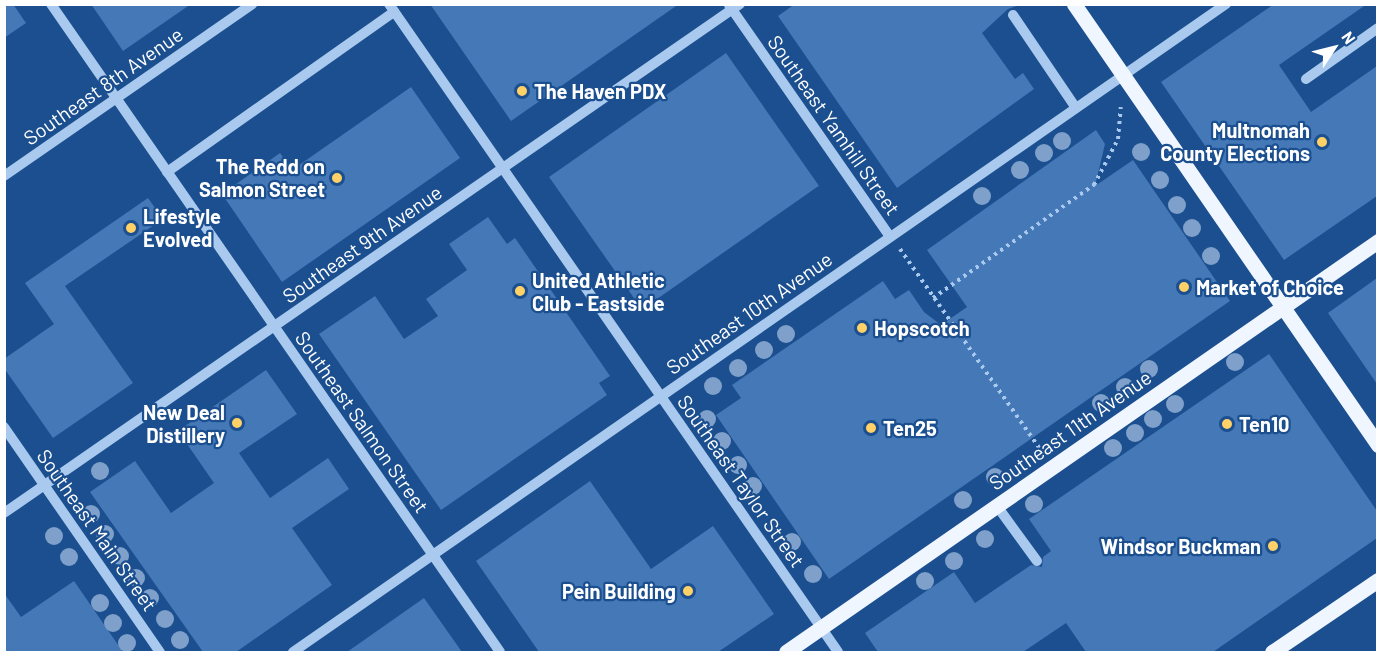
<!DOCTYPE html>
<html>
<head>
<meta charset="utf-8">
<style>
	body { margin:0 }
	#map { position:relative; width:1382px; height:657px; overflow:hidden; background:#1b4f8f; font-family:Barlow,sans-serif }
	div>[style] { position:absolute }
	.building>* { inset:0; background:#4478b7; transform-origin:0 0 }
	.path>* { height:4px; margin-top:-2px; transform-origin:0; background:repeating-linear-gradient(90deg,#a9c9ee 0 3px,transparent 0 7.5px) }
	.minor>* { height:10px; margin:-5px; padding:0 5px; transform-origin:5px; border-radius:5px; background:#a9c9ee }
	.major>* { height:15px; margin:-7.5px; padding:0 7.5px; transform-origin:7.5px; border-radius:7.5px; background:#f0f6ff }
	.trees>* { width:18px; height:18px; margin:-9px; border-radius:50%; background:#7ea0ca }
	.dots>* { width:16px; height:16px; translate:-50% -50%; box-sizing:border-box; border:3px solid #1b4f8f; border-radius:50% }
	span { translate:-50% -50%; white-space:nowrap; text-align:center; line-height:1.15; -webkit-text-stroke:4.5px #1b4f8f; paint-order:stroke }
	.street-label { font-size:20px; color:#fff }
	.poi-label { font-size:20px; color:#fff; font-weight:700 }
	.left { translate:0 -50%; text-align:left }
	.right { translate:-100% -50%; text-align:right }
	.frame { position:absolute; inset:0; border:6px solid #fff; pointer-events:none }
	.north { position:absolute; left:1304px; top:18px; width:60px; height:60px; -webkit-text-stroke:4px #1b4f8f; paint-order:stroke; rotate:55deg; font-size:16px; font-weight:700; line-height:24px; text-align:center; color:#fff }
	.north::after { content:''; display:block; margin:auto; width:21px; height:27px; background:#fff; clip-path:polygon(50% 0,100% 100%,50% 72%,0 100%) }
</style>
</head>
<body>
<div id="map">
	<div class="building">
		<i style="clip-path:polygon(4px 4px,13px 4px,26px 23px,4px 38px)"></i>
		<i style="clip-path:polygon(91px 4px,191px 4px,123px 51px)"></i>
		<i style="clip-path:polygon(430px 4px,679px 4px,511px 121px)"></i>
		<i style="clip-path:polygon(795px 4px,1022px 4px,1008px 9px,982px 33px,1015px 79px,1023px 73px,1034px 89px,897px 188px,778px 16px)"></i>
		<i style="clip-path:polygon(1274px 4px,1367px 4px,1279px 65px,1311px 112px,1377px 66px,1377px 196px,1284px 260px,1161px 82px)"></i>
		<i style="left:726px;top:53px;width:162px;height:216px;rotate:55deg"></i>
		<i style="clip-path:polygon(411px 87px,460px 158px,282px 282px,222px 194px,280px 153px,292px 170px)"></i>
		<i style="clip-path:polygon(1096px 130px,1105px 144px,1095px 186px,1133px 160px,1230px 301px,829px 579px,716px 415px,741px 398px,732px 385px,883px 281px,895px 299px,909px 290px,924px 312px,941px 325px,967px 307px,927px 250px)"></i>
		<i style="clip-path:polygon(148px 198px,163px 219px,65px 286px,133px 383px,53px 438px,4px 368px,4px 359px,54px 324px,25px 283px)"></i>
		<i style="clip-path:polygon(488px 217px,507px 244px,515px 238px,610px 376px,599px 383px,607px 395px,441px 510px,319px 334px,375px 296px,404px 339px,438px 316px,426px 299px,467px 270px,449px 244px)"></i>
		<i style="clip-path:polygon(1377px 278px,1377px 384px,1328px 313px)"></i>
		<i style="clip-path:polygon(1269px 354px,1377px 511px,1377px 538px,1213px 652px,1086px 652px,1066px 623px,1023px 652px,878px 652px,865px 633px,954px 572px,975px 603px,1031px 565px,1042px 567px,1043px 557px,1051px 551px,1029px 519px)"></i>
		<i style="clip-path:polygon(266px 370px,297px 414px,239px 453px,270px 498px,328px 458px,349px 489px,292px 528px,332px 585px,236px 652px,203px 652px,90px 492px,135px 461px,171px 513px,214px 483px,178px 431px)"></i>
		<i style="clip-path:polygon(590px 481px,651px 569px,713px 526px,774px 614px,718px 652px,539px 652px,476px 561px)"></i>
		<i style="clip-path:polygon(74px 581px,123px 652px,4px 652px,4px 593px,21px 617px)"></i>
		<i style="clip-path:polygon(424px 598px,462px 652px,347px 652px)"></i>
	</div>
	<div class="path">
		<i style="left:900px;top:249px;width:248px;rotate:55deg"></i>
		<i style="left:933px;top:298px;width:197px;rotate:-35.1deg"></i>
		<i style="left:1094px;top:185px;width:52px;rotate:-62.4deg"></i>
		<i style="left:1118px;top:139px;width:32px;rotate:-85deg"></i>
	</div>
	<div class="minor">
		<i style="left:51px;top:4px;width:788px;rotate:55.28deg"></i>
		<i style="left:389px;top:4px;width:788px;rotate:55.28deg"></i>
		<i style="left:729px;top:5px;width:282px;rotate:55.2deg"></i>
		<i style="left:1013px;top:15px;width:112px;rotate:55.9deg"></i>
		<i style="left:1306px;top:79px;width:88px;rotate:-35.3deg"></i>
		<i style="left:167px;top:172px;width:278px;rotate:-35.2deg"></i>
		<i style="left:4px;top:176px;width:302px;rotate:-34.7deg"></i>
		<i style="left:4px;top:427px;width:274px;rotate:55.3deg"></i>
		<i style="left:997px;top:506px;width:68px;rotate:54deg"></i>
		<i style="left:4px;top:513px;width:895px;rotate:-34.67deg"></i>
		<i style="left:293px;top:652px;width:1136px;rotate:-34.78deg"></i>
	</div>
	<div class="major">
		<i style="left:1074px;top:4px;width:536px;rotate:55.42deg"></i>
		<i style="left:786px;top:652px;width:721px;rotate:-34.77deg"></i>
		<i style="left:1272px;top:652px;width:128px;rotate:-34.2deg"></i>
	</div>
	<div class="trees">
		<i style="left:1062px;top:141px"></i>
		<i style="left:1141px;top:152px"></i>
		<i style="left:1044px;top:153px"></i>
		<i style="left:1020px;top:170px"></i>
		<i style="left:1160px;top:180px"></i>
		<i style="left:982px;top:196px"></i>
		<i style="left:1177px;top:205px"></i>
		<i style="left:1192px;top:228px"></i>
		<i style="left:1211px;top:256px"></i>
		<i style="left:786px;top:334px"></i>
		<i style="left:764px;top:350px"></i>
		<i style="left:1235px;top:362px"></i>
		<i style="left:738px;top:368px"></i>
		<i style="left:1149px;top:369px"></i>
		<i style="left:713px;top:386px"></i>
		<i style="left:1125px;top:387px"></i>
		<i style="left:1101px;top:403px"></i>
		<i style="left:1175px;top:404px"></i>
		<i style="left:707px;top:419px"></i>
		<i style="left:1153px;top:419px"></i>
		<i style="left:1135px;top:433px"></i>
		<i style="left:722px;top:441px"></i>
		<i style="left:1113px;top:448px"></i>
		<i style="left:738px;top:465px"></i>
		<i style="left:100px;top:471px"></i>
		<i style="left:995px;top:477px"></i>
		<i style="left:753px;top:486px"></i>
		<i style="left:963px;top:500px"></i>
		<i style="left:1034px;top:504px"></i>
		<i style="left:91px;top:514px"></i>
		<i style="left:105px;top:534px"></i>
		<i style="left:54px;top:536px"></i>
		<i style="left:985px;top:539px"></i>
		<i style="left:792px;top:542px"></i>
		<i style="left:120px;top:556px"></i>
		<i style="left:69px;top:557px"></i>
		<i style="left:954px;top:561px"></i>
		<i style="left:813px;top:574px"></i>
		<i style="left:136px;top:578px"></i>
		<i style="left:925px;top:581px"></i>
		<i style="left:150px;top:598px"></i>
		<i style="left:100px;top:603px"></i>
		<i style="left:165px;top:619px"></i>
		<i style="left:113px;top:623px"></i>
		<i style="left:180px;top:640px"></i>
		<i style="left:127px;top:643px"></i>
	</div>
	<div class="dots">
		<i style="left:522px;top:91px;background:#ffd166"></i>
		<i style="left:1322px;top:142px;background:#ffd166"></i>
		<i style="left:337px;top:178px;background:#ffd166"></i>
		<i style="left:131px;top:228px;background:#ffd166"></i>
		<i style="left:1184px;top:287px;background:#ffd166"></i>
		<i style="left:520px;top:291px;background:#ffd166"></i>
		<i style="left:862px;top:328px;background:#ffd166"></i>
		<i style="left:237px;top:423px;background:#ffd166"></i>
		<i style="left:1227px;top:424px;background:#ffd166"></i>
		<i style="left:871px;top:428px;background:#ffd166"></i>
		<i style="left:1273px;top:546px;background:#ffd166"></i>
		<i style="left:688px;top:591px;background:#ffd166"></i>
	</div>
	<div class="street-label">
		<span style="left:103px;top:86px;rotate:-35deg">Southeast 8th Avenue</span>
		<span style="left:834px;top:125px;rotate:55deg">Southeast Yamhill Street</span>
		<span style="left:362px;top:244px;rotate:-35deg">Southeast 9th Avenue</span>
		<span style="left:749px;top:313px;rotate:-35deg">Southeast 10th Avenue</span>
		<span style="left:362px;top:422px;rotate:55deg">Southeast Salmon Street</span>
		<span style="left:1070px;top:430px;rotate:-35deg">Southeast 11th Avenue</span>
		<span style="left:741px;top:481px;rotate:55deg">Southeast Taylor Street</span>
		<span style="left:97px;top:530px;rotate:55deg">Southeast Main Street</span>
	</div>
	<div class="poi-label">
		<span class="left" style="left:534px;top:91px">The Haven PDX</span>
		<span class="right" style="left:1310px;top:142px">Multnomah<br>County Elections</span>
		<span class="right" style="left:325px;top:178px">The Redd on<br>Salmon Street</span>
		<span class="left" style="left:143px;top:228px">Lifestyle<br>Evolved</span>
		<span class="left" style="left:532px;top:292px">United Athletic<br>Club - Eastside</span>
		<span class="left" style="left:1196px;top:287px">Market of Choice</span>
		<span class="left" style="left:874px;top:328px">Hopscotch</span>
		<span class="right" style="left:225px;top:424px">New Deal<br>Distillery</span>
		<span class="left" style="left:1239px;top:424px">Ten10</span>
		<span class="left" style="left:883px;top:428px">Ten25</span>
		<span class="right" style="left:1261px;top:546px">Windsor Buckman</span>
		<span class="right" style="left:676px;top:591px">Pein Building</span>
	</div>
	<div class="frame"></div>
	<div class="north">N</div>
</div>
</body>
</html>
